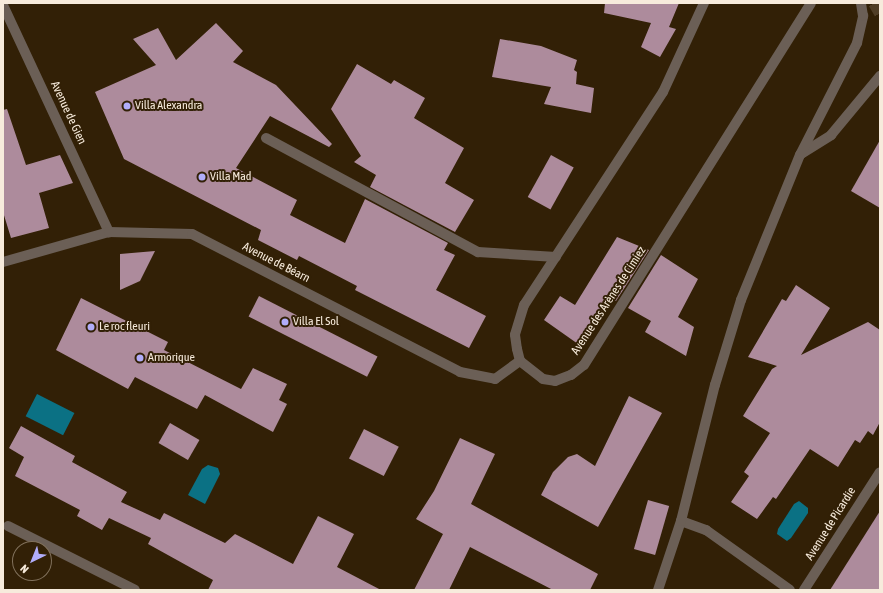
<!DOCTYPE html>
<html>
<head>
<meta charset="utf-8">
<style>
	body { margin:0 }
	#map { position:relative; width:883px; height:593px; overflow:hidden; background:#322006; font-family:"Asap Condensed",sans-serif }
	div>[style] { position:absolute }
	.water>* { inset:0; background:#0b7184; transform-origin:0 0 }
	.building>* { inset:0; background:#ad8b9c; transform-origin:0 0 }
	.highway-tunnel>* { height:12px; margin-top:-6px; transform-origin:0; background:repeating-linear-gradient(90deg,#503e26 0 12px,transparent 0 18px) }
	.minor>* { height:10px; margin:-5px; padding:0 5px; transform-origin:5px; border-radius:5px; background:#6b5f56 }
	.dots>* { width:11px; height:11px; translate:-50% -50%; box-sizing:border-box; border:2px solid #322006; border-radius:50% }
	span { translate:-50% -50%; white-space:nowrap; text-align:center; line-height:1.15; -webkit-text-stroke:4px #322006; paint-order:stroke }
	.poi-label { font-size:12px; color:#f7ebdc }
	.left { translate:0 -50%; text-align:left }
	.street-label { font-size:12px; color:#f7ebdc }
	.frame { position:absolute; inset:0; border:4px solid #f7ebdc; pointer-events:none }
	.north { position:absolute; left:12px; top:541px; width:40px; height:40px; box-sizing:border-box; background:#322006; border:1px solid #81715c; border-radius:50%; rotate:223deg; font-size:11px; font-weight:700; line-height:16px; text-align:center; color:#f7ebdc }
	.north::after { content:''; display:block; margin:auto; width:14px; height:18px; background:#b1adfa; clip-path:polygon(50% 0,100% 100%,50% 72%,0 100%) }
</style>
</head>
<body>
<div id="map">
	<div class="water">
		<i style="left:37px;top:394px;width:42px;height:25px;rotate:27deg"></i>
		<i style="clip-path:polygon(208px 465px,218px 468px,220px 474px,205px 504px,188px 495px,202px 469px)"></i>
		<i style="clip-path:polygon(799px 501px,808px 508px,808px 513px,791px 538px,787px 541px,777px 534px,778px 529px,794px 504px)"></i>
	</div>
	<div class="building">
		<i style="clip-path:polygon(605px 3px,679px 3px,669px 27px,662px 25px,676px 29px,660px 57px,641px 47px,651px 23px,604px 13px)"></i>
		<i style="clip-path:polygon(216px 23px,243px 51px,233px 62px,276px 85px,332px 144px,329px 147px,270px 116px,236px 168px,297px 200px,290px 215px,345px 243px,365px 199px,448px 243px,444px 250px,455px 255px,436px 290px,486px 316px,469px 348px,355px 290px,357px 286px,330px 272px,299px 256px,297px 260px,258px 240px,261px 230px,124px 159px,95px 92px,156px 65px,133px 39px,158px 28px,176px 60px)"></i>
		<i style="clip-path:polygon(500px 39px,541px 46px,577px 60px,574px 70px,577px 72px,576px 84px,594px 88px,591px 113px,544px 104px,551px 87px,492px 77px)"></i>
		<i style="clip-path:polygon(357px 64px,391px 84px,394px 80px,425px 98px,414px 118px,464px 148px,445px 183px,474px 200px,455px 232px,370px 187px,376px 175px,354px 162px,361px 156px,331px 109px)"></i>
		<i style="clip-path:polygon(7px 109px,26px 165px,60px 155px,73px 183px,39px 193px,49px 228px,11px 238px,3px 212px,3px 110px)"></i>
		<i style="clip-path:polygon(880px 140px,880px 208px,851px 191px)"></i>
		<i style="left:551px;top:155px;width:26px;height:48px;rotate:29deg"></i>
		<i style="clip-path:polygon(617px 237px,649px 250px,616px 301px,613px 299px,600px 322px,594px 318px,578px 344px,544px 320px,560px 296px,575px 305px)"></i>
		<i style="clip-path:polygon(155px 251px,140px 281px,120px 290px,120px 254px)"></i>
		<i style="clip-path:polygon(661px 255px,698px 279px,678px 317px,694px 327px,686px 356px,645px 332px,651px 321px,628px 308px)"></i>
		<i style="clip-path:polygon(796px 285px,830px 308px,801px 355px,868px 322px,880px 330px,880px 422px,873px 435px,868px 431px,860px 443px,855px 440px,838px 467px,810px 449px,776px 499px,773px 497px,757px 519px,731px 502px,749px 476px,744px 472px,770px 433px,743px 416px,772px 369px,777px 366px,748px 357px,782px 299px,786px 301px)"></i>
		<i style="left:259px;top:296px;width:133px;height:23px;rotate:27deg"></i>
		<i style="clip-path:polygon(81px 298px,168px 342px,164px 350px,241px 389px,253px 368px,287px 384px,279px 400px,287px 404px,273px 432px,205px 395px,197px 409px,135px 377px,128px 389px,56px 350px)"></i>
		<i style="clip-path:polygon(629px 396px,662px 413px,598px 527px,541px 495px,553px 472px,568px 457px,577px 454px,595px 466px)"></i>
		<i style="left:170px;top:423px;width:34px;height:23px;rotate:30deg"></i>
		<i style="clip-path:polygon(21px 426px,75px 456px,72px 462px,127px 492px,121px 502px,160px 520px,164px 513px,225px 543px,235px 534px,293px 564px,318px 516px,354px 534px,337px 567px,381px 590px,208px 590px,213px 580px,148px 544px,151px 538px,109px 518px,102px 530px,77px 516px,80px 510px,15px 476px,24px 457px,9px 448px)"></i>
		<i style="left:364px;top:429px;width:39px;height:33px;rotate:27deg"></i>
		<i style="clip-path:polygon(460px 438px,495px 454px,471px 504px,598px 574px,590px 590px,553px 590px,470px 547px,449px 590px,414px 590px,443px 534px,416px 519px,434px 491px)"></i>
		<i style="left:648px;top:500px;width:22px;height:51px;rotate:16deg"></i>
		<i style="clip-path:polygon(880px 511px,880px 590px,830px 590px)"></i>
	</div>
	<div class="highway-tunnel">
		<i style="left:874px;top:3px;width:12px;rotate:59deg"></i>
	</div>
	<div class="minor">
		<i style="left:704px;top:3px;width:98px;rotate:114.7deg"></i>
		<i style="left:663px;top:92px;width:254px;rotate:123.1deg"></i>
		<i style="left:524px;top:305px;width:31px;rotate:107deg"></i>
		<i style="left:515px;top:335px;width:14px;rotate:82deg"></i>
		<i style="left:517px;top:349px;width:12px;rotate:76deg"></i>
		<i style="left:520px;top:361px;width:29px;rotate:38deg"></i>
		<i style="left:543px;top:379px;width:12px;rotate:9deg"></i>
		<i style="left:555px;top:381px;width:17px;rotate:-21deg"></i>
		<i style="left:571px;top:375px;width:16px;rotate:-38deg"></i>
		<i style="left:584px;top:365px;width:427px;rotate:-57.9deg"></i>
		<i style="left:3px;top:5px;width:251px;rotate:65deg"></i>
		<i style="left:266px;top:138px;width:241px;rotate:28.3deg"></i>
		<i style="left:478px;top:252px;width:78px;rotate:3.7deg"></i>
		<i style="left:801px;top:154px;width:36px;rotate:-32deg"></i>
		<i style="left:831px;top:135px;width:77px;rotate:-50.3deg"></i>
		<i style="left:3px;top:262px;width:110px;rotate:-15.8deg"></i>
		<i style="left:109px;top:232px;width:83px;rotate:1.4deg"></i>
		<i style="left:192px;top:234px;width:301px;rotate:27.2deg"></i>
		<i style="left:460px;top:372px;width:36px;rotate:11deg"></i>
		<i style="left:495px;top:379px;width:31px;rotate:-36deg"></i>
		<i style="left:681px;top:521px;width:27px;rotate:20deg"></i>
		<i style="left:706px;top:530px;width:103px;rotate:35.5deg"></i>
		<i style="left:8px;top:526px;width:142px;rotate:26.7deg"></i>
		<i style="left:658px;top:590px;width:73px;rotate:-71.6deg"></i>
		<i style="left:681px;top:521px;width:140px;rotate:-76deg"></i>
		<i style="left:715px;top:385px;width:89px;rotate:-73deg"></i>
		<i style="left:741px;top:300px;width:157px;rotate:-67.9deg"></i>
		<i style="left:800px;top:155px;width:126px;rotate:-63deg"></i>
		<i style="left:857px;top:43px;width:28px;rotate:-77deg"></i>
		<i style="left:863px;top:16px;width:13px;rotate:-99deg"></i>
		<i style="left:804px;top:590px;width:140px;rotate:-57.2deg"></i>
	</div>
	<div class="dots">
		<i style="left:127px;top:106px;background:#b1adfa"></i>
		<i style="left:202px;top:177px;background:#b1adfa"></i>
		<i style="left:285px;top:322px;background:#b1adfa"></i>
		<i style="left:91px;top:327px;background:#b1adfa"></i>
		<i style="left:140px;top:358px;background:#b1adfa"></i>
	</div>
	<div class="poi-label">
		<span class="left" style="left:135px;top:106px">Villa Alexandra</span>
		<span class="left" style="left:210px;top:177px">Villa Mad</span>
		<span class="left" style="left:293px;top:322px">Villa El Sol</span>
		<span class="left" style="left:99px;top:327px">Le roc fleuri</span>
		<span class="left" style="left:148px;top:358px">Armorique</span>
	</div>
	<div class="street-label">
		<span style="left:68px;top:113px;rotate:65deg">Avenue de Gien</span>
		<span style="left:276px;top:263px;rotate:27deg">Avenue de Béarn</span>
		<span style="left:609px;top:301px;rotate:-57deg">Avenue des Arènes de Cimiez</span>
		<span style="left:831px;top:524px;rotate:-58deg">Avenue de Picardie</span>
	</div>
	<div class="frame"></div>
	<div class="north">N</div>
</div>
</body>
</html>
